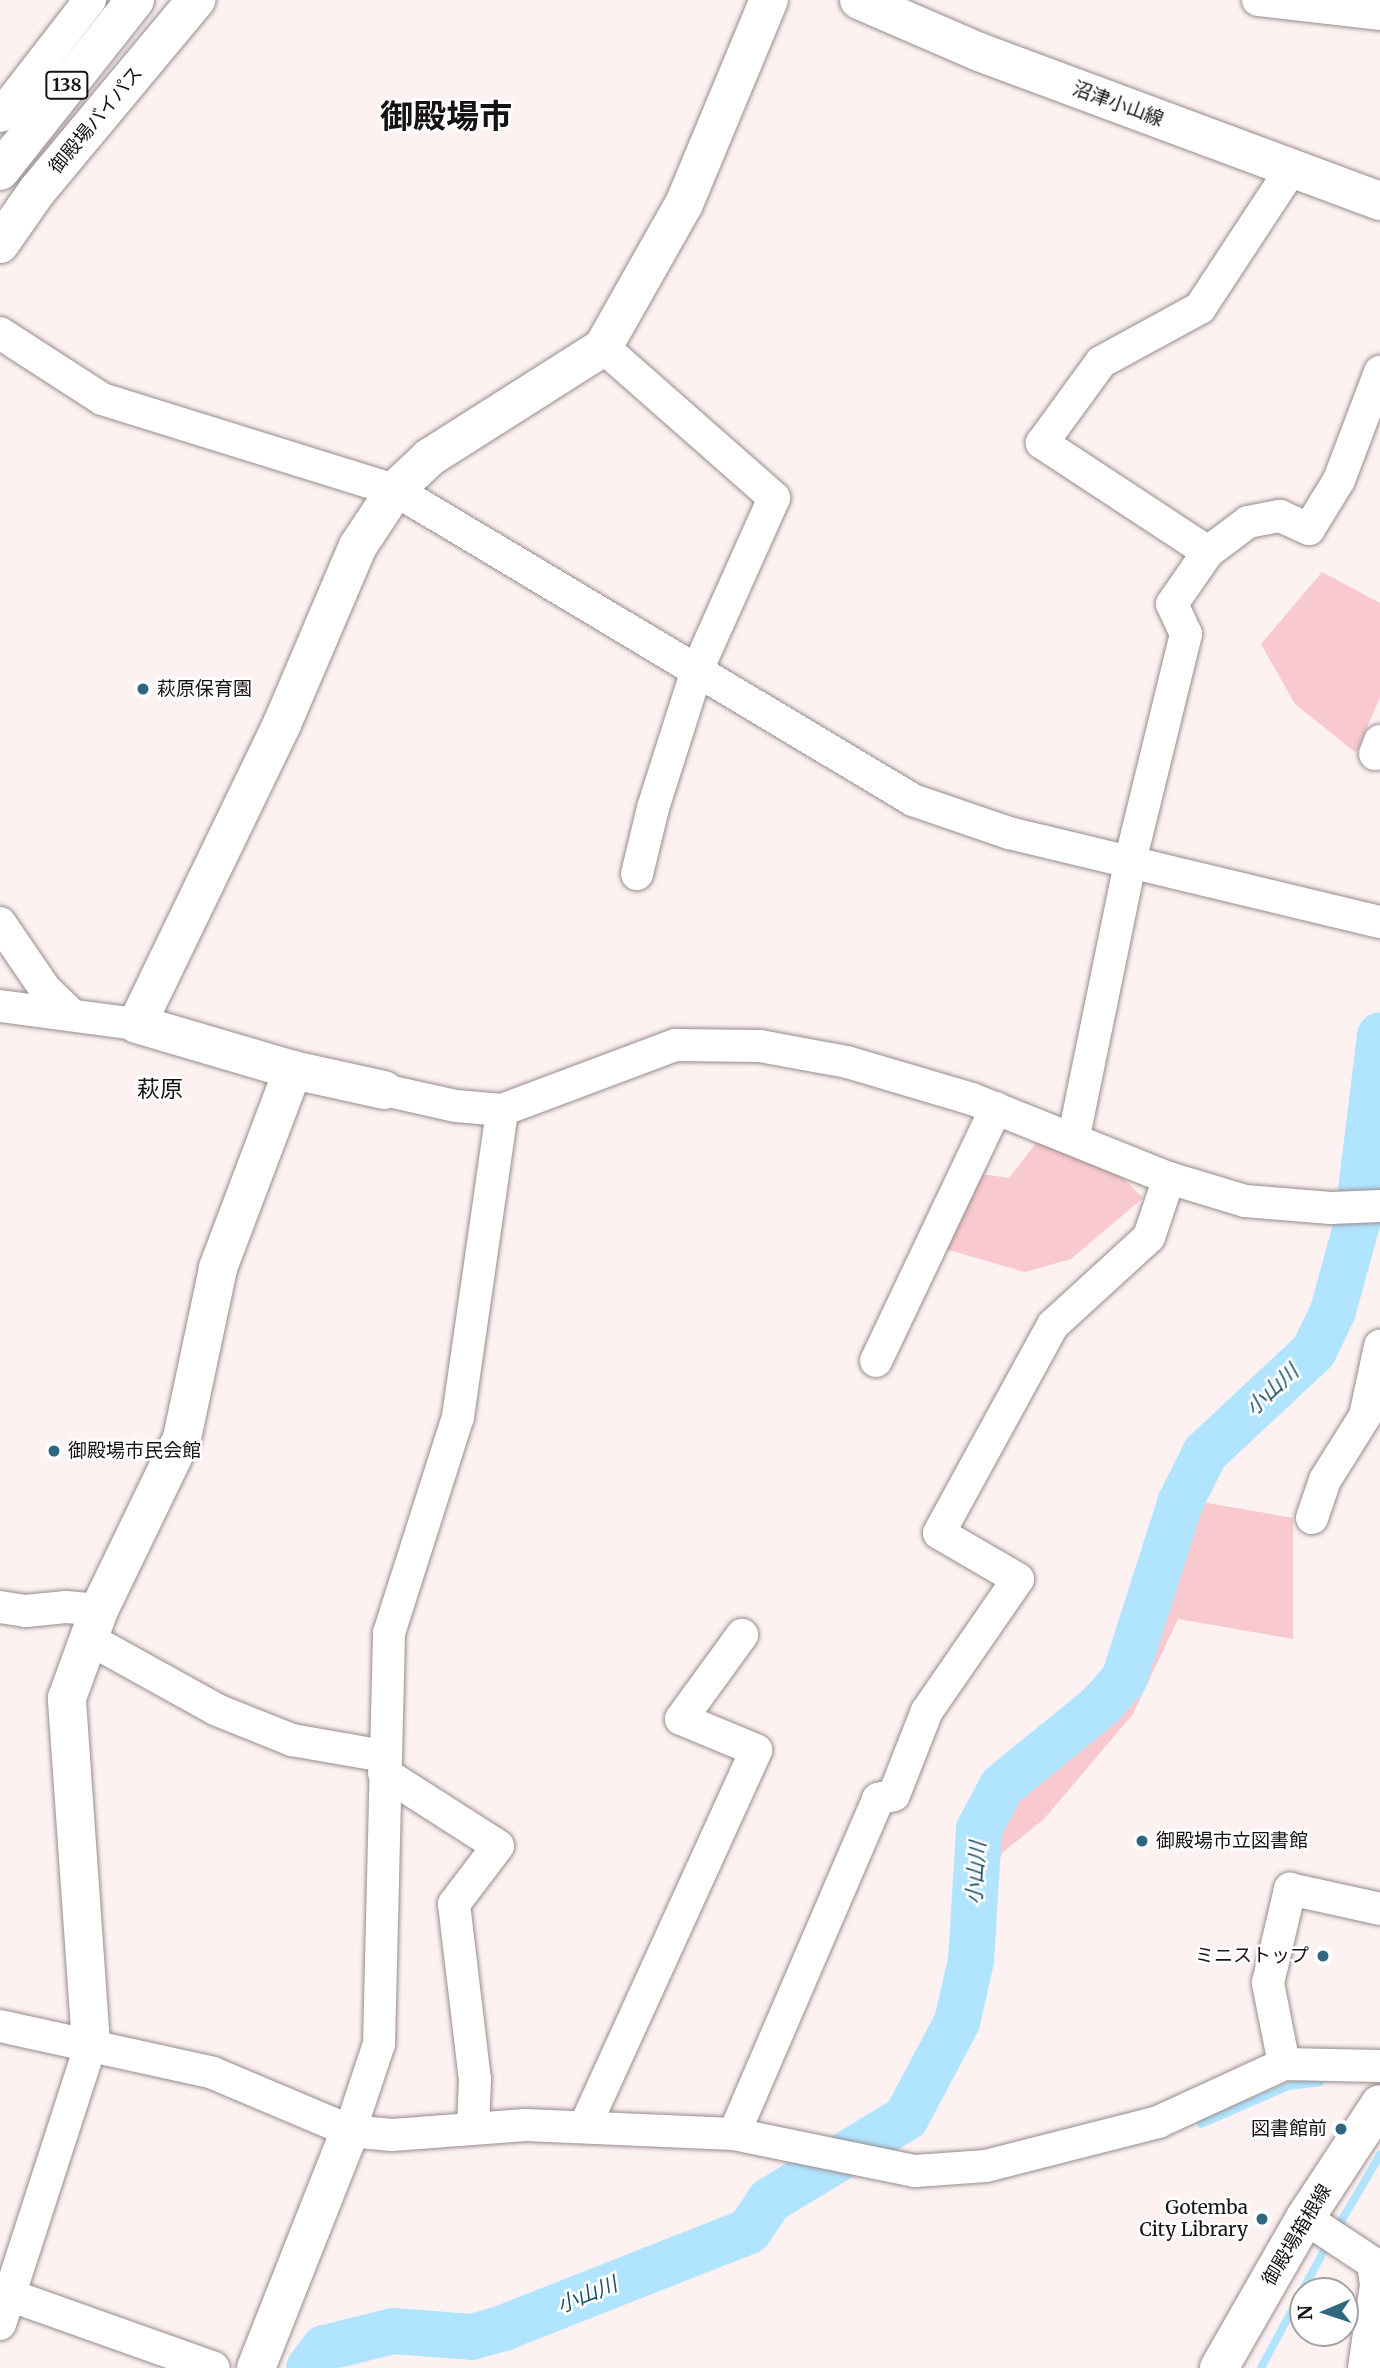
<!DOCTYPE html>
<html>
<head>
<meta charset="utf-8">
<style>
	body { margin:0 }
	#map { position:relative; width:1380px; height:2368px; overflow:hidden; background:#fdf1f2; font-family:Merriweather,"Noto Sans JP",serif }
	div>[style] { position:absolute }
	.green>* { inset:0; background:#f8c9ce }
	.stream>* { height:8px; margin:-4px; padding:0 4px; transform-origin:4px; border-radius:4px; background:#b1e4fe }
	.river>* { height:46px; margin:-23px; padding:0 23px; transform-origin:23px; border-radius:23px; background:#b1e4fe }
	.roads { filter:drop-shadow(0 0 2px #978c8d) drop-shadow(0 0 2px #978c8d) }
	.minor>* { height:32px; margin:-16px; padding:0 16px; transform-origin:16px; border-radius:16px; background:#fff }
	.tertiary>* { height:38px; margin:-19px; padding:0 19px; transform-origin:19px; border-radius:19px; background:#fff }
	.secondary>* { height:38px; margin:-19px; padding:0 19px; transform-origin:19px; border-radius:19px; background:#fff }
	.trunk>* { height:38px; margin:-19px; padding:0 19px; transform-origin:19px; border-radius:19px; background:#fff }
	.dots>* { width:19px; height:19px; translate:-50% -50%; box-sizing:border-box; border:4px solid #fff; border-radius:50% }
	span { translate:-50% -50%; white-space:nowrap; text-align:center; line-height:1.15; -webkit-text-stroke:5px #fff; paint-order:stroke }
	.shield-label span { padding:2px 5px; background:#fff; border:2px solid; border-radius:5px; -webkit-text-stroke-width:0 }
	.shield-label { font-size:18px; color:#171314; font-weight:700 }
	.street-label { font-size:19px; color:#171314 }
	.poi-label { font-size:19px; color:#171314 }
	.left { translate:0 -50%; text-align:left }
	.right { translate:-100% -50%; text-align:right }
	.water-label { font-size:21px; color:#1d5067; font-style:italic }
	.quarter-label { font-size:23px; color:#171314 }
	.town-label { font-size:33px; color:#171314; font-weight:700 }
	.north { position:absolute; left:1289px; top:2277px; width:70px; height:70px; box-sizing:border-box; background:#fff; border:2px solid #a2a1a1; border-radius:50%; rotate:268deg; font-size:19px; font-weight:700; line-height:28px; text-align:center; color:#171314 }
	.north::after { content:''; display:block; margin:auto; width:24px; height:32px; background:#2f6781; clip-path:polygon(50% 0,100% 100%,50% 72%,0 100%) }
</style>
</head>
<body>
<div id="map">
	<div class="green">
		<i style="clip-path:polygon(1322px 572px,1380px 603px,1380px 697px,1356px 753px,1295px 704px,1261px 644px)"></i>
		<i style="clip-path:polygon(1040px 1138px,1124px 1179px,1143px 1198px,1071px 1259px,1025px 1272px,938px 1247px,974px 1173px,1009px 1178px)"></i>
		<i style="clip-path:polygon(1170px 1485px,1208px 1503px,1293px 1518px,1293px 1639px,1178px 1619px,1133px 1714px,1044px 1819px,1002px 1853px,940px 2025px,960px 1888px,984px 1787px,1120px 1667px)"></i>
	</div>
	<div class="stream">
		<i style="left:1201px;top:2124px;width:96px;rotate:-23.4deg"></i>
		<i style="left:1289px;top:2086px;width:31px;rotate:-7deg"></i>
		<i style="left:1336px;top:2230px;width:87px;rotate:-59.6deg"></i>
		<i style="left:1261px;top:2368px;width:144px;rotate:-61.8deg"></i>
	</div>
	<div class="river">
		<i style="left:309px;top:2368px;width:25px;rotate:-53deg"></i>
		<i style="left:324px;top:2348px;width:71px;rotate:-13.8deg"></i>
		<i style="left:393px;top:2331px;width:79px;rotate:4.3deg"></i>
		<i style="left:472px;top:2337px;width:32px;rotate:-16deg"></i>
		<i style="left:503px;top:2328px;width:264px;rotate:-21.5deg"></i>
		<i style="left:749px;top:2231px;width:37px;rotate:-56deg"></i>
		<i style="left:770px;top:2200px;width:159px;rotate:-31.1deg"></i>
		<i style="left:906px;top:2118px;width:109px;rotate:-62deg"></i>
		<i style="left:957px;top:2022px;width:63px;rotate:-77.1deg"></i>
		<i style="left:971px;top:1961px;width:132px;rotate:-86.5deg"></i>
		<i style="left:979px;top:1829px;width:49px;rotate:-61.9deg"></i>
		<i style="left:1002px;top:1786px;width:127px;rotate:-39.2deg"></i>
		<i style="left:1100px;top:1706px;width:36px;rotate:-48deg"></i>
		<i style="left:1124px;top:1679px;width:185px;rotate:-72.3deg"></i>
		<i style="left:1180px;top:1503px;width:56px;rotate:-63.4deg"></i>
		<i style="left:1205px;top:1453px;width:149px;rotate:-43.1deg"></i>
		<i style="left:1314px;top:1351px;width:44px;rotate:-64.6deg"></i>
		<i style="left:1333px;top:1311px;width:91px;rotate:-74.7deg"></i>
		<i style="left:1357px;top:1223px;width:189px;rotate:-83deg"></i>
	</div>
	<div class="roads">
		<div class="minor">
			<i style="left:1258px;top:0;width:123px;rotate:6.5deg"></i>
			<i style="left:0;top:116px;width:147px;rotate:-52.2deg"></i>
			<i style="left:0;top:333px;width:121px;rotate:32.9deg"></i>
			<i style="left:102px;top:399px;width:307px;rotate:17.3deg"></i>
			<i style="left:395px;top:490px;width:604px;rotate:30.9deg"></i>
			<i style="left:913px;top:800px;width:102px;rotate:19deg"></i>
			<i style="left:1009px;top:833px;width:382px;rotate:13.5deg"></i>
			<i style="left:603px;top:347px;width:228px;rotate:41.4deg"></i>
			<i style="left:774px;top:498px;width:188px;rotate:114.1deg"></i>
			<i style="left:697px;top:670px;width:145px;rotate:107.7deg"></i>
			<i style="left:653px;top:808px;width:68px;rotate:103.6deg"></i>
			<i style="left:1208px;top:552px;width:199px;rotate:-146.7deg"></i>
			<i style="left:1042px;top:443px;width:100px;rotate:-53.9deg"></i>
			<i style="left:1101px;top:362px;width:113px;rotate:-28.6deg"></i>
			<i style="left:1200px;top:308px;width:168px;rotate:-56.7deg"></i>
			<i style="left:1375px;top:754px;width:14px;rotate:-69deg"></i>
			<i style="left:0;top:923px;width:80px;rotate:55.7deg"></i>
			<i style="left:45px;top:989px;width:36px;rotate:44deg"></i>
			<i style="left:0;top:1006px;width:138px;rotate:7.5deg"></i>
			<i style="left:384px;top:1090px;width:74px;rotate:12.5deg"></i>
			<i style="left:456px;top:1106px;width:46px;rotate:5deg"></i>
			<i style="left:502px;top:1110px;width:185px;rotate:-20.6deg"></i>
			<i style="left:675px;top:1045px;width:85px;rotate:0.7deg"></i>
			<i style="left:760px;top:1046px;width:88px;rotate:10.4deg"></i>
			<i style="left:847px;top:1062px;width:130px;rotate:16.5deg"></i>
			<i style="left:972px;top:1099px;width:212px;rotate:21.9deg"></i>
			<i style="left:1169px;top:1178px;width:79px;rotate:16.8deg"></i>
			<i style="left:1245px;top:1201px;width:86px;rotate:4.7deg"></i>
			<i style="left:1331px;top:1208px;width:49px;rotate:-2.3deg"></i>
			<i style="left:1074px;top:1136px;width:280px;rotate:-78.4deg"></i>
			<i style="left:1130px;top:862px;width:235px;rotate:-76.2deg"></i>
			<i style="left:1186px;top:634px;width:33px;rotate:-115deg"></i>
			<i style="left:1172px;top:604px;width:63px;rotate:-55.3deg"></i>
			<i style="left:1208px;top:552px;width:50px;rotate:-36.9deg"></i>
			<i style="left:1248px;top:522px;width:33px;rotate:-11deg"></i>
			<i style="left:1280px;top:516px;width:32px;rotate:24deg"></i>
			<i style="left:1309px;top:529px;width:57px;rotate:-58.5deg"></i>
			<i style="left:1339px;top:480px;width:116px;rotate:-69.2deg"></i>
			<i style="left:876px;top:1361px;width:280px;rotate:-64.6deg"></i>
			<i style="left:1312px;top:1518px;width:40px;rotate:-71.1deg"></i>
			<i style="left:1325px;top:1480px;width:75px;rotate:-58deg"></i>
			<i style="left:1365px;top:1416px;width:72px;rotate:-77.9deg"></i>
			<i style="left:0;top:1607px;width:26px;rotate:9deg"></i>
			<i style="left:26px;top:1611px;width:40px;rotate:-5.7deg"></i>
			<i style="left:66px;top:1607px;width:33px;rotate:5deg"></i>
			<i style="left:89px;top:1639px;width:146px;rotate:29deg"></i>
			<i style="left:217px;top:1710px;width:81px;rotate:21.8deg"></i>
			<i style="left:292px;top:1740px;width:93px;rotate:9.9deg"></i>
			<i style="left:384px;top:1773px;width:135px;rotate:32.6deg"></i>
			<i style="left:498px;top:1846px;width:73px;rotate:127.2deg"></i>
			<i style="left:454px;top:1904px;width:176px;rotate:83.2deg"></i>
			<i style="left:475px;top:2079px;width:47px;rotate:92.4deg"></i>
			<i style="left:0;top:2026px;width:218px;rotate:12.4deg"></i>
			<i style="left:213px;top:2073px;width:149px;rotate:22.9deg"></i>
			<i style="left:350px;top:2131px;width:42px;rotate:5.4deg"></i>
			<i style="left:392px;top:2135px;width:134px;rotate:-4.3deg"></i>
			<i style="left:526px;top:2125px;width:208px;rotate:2.5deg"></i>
			<i style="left:734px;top:2134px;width:185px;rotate:11.6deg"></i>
			<i style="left:915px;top:2171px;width:71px;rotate:-4deg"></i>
			<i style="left:986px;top:2166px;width:178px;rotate:-14.3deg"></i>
			<i style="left:1158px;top:2122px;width:139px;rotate:-24.7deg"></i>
			<i style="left:1284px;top:2064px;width:96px;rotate:1.2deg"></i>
			<i style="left:1284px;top:2064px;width:83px;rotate:-101.2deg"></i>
			<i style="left:1268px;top:1983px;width:97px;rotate:-76.8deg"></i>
			<i style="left:1290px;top:1889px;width:92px;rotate:12.5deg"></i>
			<i style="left:585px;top:2126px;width:413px;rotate:-65.5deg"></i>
			<i style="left:756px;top:1750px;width:81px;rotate:-157.5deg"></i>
			<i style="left:681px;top:1719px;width:104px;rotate:-54deg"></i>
			<i style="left:350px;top:2131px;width:92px;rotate:-71.6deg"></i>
			<i style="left:379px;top:2044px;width:411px;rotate:-88.6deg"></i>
			<i style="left:389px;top:1633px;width:227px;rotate:-72.3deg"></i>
			<i style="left:458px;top:1417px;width:310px;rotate:-81.8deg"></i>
			<i style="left:734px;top:2134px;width:365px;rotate:-66.7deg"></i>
			<i style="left:878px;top:1799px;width:16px;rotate:-14deg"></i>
			<i style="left:894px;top:1795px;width:90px;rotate:-68.6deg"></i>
			<i style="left:927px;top:1711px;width:160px;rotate:-55.4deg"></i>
			<i style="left:1018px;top:1579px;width:91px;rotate:-149.8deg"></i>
			<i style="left:939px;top:1533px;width:237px;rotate:-61.3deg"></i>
			<i style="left:1053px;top:1325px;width:130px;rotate:-42.5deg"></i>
			<i style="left:1149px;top:1237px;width:62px;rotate:-71.3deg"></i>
			<i style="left:1305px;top:2218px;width:82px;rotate:33.5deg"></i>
			<i style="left:1373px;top:2263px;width:22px;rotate:82deg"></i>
			<i style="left:1376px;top:2285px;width:84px;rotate:98.2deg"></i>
			<i style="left:12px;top:2296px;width:214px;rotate:19.6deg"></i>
			<i style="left:0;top:2324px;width:294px;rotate:-72deg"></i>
		</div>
		<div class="tertiary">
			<i style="left:384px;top:1090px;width:93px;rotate:-167.6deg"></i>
			<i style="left:293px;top:1070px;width:163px;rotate:-163.6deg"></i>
			<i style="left:137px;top:1024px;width:333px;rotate:-64.2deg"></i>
			<i style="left:282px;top:724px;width:194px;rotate:-66.9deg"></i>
			<i style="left:358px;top:546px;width:67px;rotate:-56.5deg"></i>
			<i style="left:395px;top:490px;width:48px;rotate:-43.3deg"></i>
			<i style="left:430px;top:457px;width:205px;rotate:-32.4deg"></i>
			<i style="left:603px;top:347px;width:164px;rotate:-60.5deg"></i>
			<i style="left:684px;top:204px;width:221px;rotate:-67.4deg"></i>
			<i style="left:91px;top:2044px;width:347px;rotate:-94deg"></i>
			<i style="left:67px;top:1698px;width:94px;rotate:-70deg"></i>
			<i style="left:99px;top:1610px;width:191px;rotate:-64.2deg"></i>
			<i style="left:182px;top:1438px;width:174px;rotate:-78deg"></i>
			<i style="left:218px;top:1268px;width:212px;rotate:-69.3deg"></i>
			<i style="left:256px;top:2368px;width:255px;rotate:-68.4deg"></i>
		</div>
		<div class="secondary">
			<i style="left:859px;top:0;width:131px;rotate:23.4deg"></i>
			<i style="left:979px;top:52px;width:428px;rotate:20.4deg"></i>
			<i style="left:1219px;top:2368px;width:173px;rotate:-60.2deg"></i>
			<i style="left:1305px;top:2218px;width:136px;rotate:-56.7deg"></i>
		</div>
		<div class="trunk">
			<i style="left:0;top:171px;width:218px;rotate:-51.7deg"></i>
			<i style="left:0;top:244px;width:65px;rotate:-55.1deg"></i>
			<i style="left:37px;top:191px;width:249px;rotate:-50.2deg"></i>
		</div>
	</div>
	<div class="dots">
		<i style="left:143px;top:689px;background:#2f6781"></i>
		<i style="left:54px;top:1451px;background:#2f6781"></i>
		<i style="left:1142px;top:1841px;background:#2f6781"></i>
		<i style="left:1323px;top:1956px;background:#2f6781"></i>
		<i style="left:1341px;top:2129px;background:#2f6781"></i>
		<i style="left:1262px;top:2219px;background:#2f6781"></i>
	</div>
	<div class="shield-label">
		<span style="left:67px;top:85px">138</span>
	</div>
	<div class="street-label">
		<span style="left:1118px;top:104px;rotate:20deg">沼津小山線</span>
		<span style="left:96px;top:120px;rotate:-50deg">御殿場バイパス</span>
		<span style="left:1297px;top:2235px;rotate:-59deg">御殿場箱根線</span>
	</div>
	<div class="poi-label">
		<span class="left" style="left:157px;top:689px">萩原保育園</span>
		<span class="left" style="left:68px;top:1451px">御殿場市民会館</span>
		<span class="left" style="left:1156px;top:1841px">御殿場市立図書館</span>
		<span class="right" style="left:1309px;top:1956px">ミニストップ</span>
		<span class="right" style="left:1327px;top:2129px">図書館前</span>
		<span class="right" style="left:1248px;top:2219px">Gotemba<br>City Library</span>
	</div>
	<div class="water-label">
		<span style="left:1272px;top:1390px;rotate:-43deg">小山川</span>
		<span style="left:976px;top:1873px;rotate:-86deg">小山川</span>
		<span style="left:587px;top:2295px;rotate:-22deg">小山川</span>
	</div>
	<div class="quarter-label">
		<span style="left:160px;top:1089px">萩原</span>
	</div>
	<div class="town-label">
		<span style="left:446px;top:117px">御殿場市</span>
	</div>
	<div class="north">N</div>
</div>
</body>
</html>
